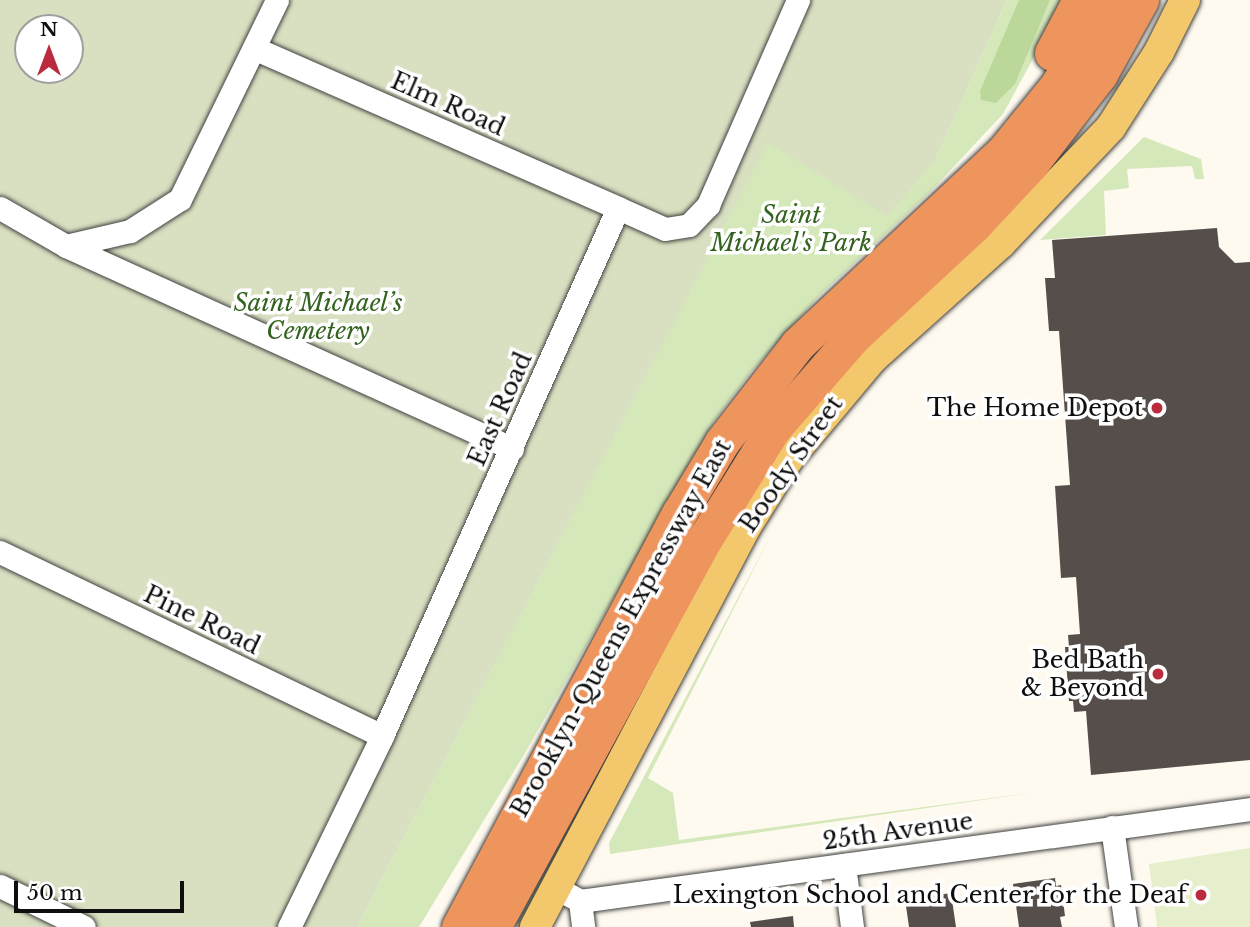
<!DOCTYPE html>
<html>
<head>
<meta charset="utf-8">
<style>
	body { margin:0 }
	#map { position:relative; width:1250px; height:927px; overflow:hidden; background:#fefaef; font-family:"Libre Baskerville",serif }
	div>[style] { position:absolute }
	.green>* { inset:0; background:#d5e8ba }
	.forest>* { inset:0; background:#bbd89a }
	.cemetery>* { inset:0; background:#d8e0c1 }
	.pitch>* { inset:0; background:#e6efcc }
	.building>* { inset:0; background:#564e4b }
	.roads { filter:drop-shadow(0 0 2px #414141) drop-shadow(0 0 2px #414141) }
	.minor>* { height:23px; margin:-11.5px; padding:0 11.5px; transform-origin:11.5px; border-radius:11.5px; background:#fff }
	.major>* { height:30px; margin:-15px; padding:0 15px; transform-origin:15px; border-radius:15px; background:#f3c76b }
	.highway>* { height:35px; margin:-17.5px; padding:0 17.5px; transform-origin:17.5px; border-radius:17.5px; background:#ee945d }
	.dots>* { width:19px; height:19px; translate:-50% -50%; box-sizing:border-box; border:4px solid #fff; border-radius:50% }
	span { translate:-50% -50%; white-space:nowrap; text-align:center; line-height:1.15; -webkit-text-stroke:7px #fff; paint-order:stroke }
	.street-label { font-size:24px; color:#0e0e0e }
	.park-label { font-size:24px; color:#346320; font-style:italic }
	.poi-label { font-size:24px; color:#0e0e0e }
	.right { translate:-100% -50%; text-align:right }
	.north { position:absolute; left:14px; top:14px; width:70px; height:70px; box-sizing:border-box; background:#fff; border:2px solid #9f9f9f; border-radius:50%; rotate:0deg; font-size:19px; font-weight:700; line-height:28px; text-align:center; color:#0e0e0e }
	.north::after { content:''; display:block; margin:auto; width:24px; height:32px; background:#b92b3d; clip-path:polygon(50% 0,100% 100%,50% 72%,0 100%) }
	.scale { position:absolute; left:14px; top:881px; width:170px; height:32px; box-sizing:border-box; border:4px solid #0e0e0e; border-top:0; padding-left:9px; font-size:21px; line-height:24px; white-space:nowrap; color:#0e0e0e; -webkit-text-stroke:5px #fff; paint-order:stroke }
</style>
</head>
<body>
<div id="map">
	<div class="green">
		<i style="clip-path:polygon(1007px 0,1065px 0,1003px 114px,930px 192px,819px 296px,751px 372px,714px 421px,525px 753px,419px 927px,357px 927px,768px 142px,936px 159px)"></i>
		<i style="clip-path:polygon(1144px 137px,1201px 159px,1204px 179px,1195px 179px,1192px 166px,1127px 169px,1129px 188px,1104px 191px,1106px 235px,1040px 240px)"></i>
		<i style="clip-path:polygon(771px 535px,648px 778px,673px 793px,679px 840px,1037px 792px,610px 854px,609px 843px)"></i>
		<i style="clip-path:polygon(724px 538px,522px 927px,511px 927px)"></i>
	</div>
	<div class="forest">
		<i style="clip-path:polygon(1019px 0,1050px 0,1015px 84px,996px 103px,981px 100px,980px 91px)"></i>
	</div>
	<div class="cemetery">
		<i style="clip-path:polygon(evenodd,0 0,1007px 0,936px 159px,887px 216px,768px 143px,357px 927px,0 927px,0 0,28px 28px,70px 28px,70px 70px,28px 70px,28px 28px)"></i>
	</div>
	<div class="pitch">
		<i style="clip-path:polygon(1250px 848px,1250px 927px,1157px 927px,1149px 864px)"></i>
	</div>
	<div class="building">
		<i style="clip-path:polygon(1217px 228px,1219px 247px,1235px 263px,1250px 262px,1250px 760px,1091px 775px,1086px 711px,1074px 712px,1073px 701px,1069px 701px,1065px 647px,1069px 647px,1068px 635px,1080px 634px,1076px 577px,1061px 578px,1055px 486px,1070px 485px,1059px 331px,1049px 331px,1045px 278px,1055px 278px,1052px 240px)"></i>
		<i style="clip-path:polygon(1055px 878px,1056px 886px,1061px 885px,1065px 916px,1060px 917px,1062px 927px,1019px 927px,1013px 884px)"></i>
		<i style="clip-path:polygon(951px 893px,956px 927px,909px 927px,906px 906px,912px 905px,911px 899px)"></i>
		<i style="clip-path:polygon(793px 916px,794px 927px,751px 927px,750px 922px)"></i>
	</div>
	<div class="roads">
		<div class="minor">
			<i style="left:256px;top:49px;width:395px;rotate:23.7deg"></i>
			<i style="left:0;top:208px;width:76px;rotate:29.9deg"></i>
			<i style="left:66px;top:246px;width:490px;rotate:24.4deg"></i>
			<i style="left:66px;top:246px;width:66px;rotate:-13.2deg"></i>
			<i style="left:130px;top:231px;width:59px;rotate:-32.6deg"></i>
			<i style="left:180px;top:199px;width:221px;rotate:-64deg"></i>
			<i style="left:0;top:552px;width:424px;rotate:25.7deg"></i>
			<i style="left:1112px;top:827px;width:101px;rotate:82deg"></i>
			<i style="left:844px;top:865px;width:63px;rotate:82.6deg"></i>
			<i style="left:0;top:886px;width:93px;rotate:26deg"></i>
			<i style="left:556px;top:888px;width:27px;rotate:28deg"></i>
			<i style="left:580px;top:901px;width:676px;rotate:-7.82deg"></i>
			<i style="left:580px;top:901px;width:26px;rotate:83deg"></i>
			<i style="left:289px;top:927px;width:212px;rotate:-64deg"></i>
			<i style="left:382px;top:736px;width:578px;rotate:-65.92deg"></i>
			<i style="left:618px;top:208px;width:51px;rotate:24.1deg"></i>
			<i style="left:665px;top:229px;width:24px;rotate:-9deg"></i>
			<i style="left:689px;top:225px;width:28px;rotate:-46deg"></i>
			<i style="left:708px;top:205px;width:224px;rotate:-66.3deg"></i>
		</div>
		<div class="major">
			<i style="left:535px;top:927px;width:452px;rotate:-62.2deg"></i>
			<i style="left:746px;top:527px;width:81px;rotate:-58.1deg"></i>
			<i style="left:789px;top:458px;width:131px;rotate:-50deg"></i>
			<i style="left:873px;top:358px;width:172px;rotate:-41.9deg"></i>
			<i style="left:1001px;top:243px;width:160px;rotate:-46.5deg"></i>
			<i style="left:1111px;top:127px;width:89px;rotate:-57.4deg"></i>
			<i style="left:1159px;top:52px;width:58px;rotate:-63.4deg"></i>
		</div>
		<div class="highway">
			<i style="left:1052px;top:53px;width:60px;rotate:-62.2deg"></i>
			<i style="left:459px;top:927px;width:470px;rotate:-62deg"></i>
			<i style="left:680px;top:512px;width:82px;rotate:-59deg"></i>
			<i style="left:722px;top:442px;width:124px;rotate:-52.2deg"></i>
			<i style="left:798px;top:344px;width:282px;rotate:-43.1deg"></i>
			<i style="left:1004px;top:151px;width:84px;rotate:-50.8deg"></i>
			<i style="left:1057px;top:86px;width:100px;rotate:-59.3deg"></i>
			<i style="left:493px;top:927px;width:444px;rotate:-61.4deg"></i>
			<i style="left:706px;top:537px;width:127px;rotate:-58.2deg"></i>
			<i style="left:773px;top:429px;width:122px;rotate:-49deg"></i>
			<i style="left:853px;top:337px;width:163px;rotate:-42.8deg"></i>
			<i style="left:973px;top:226px;width:83px;rotate:-46.9deg"></i>
			<i style="left:1030px;top:165px;width:115px;rotate:-52.4deg"></i>
			<i style="left:1100px;top:74px;width:85px;rotate:-61deg"></i>
		</div>
	</div>
	<div class="dots">
		<i style="left:1157px;top:408px;background:#b92b3d"></i>
		<i style="left:1158px;top:674px;background:#b92b3d"></i>
		<i style="left:1201px;top:895px;background:#b92b3d"></i>
	</div>
	<div class="street-label">
		<span style="left:448px;top:104px;rotate:24deg">Elm Road</span>
		<span style="left:500px;top:409px;rotate:-66deg">East Road</span>
		<span style="left:791px;top:464px;rotate:-55deg">Boody Street</span>
		<span style="left:202px;top:620px;rotate:26deg">Pine Road</span>
		<span style="left:621px;top:628px;rotate:-61deg">Brooklyn-Queens Expressway East</span>
		<span style="left:898px;top:831px;rotate:-8deg">25th Avenue</span>
	</div>
	<div class="park-label">
		<span style="left:791px;top:229px">Saint<br>Michael's Park</span>
		<span style="left:318px;top:317px">Saint Michael’s<br>Cemetery</span>
	</div>
	<div class="poi-label">
		<span class="right" style="left:1143px;top:408px">The Home Depot</span>
		<span class="right" style="left:1144px;top:674px">Bed Bath<br>&amp; Beyond</span>
		<span class="right" style="left:1187px;top:895px">Lexington School and Center for the Deaf</span>
	</div>
	<div class="north">N</div>
	<div class="scale">50 m</div>
</div>
</body>
</html>
